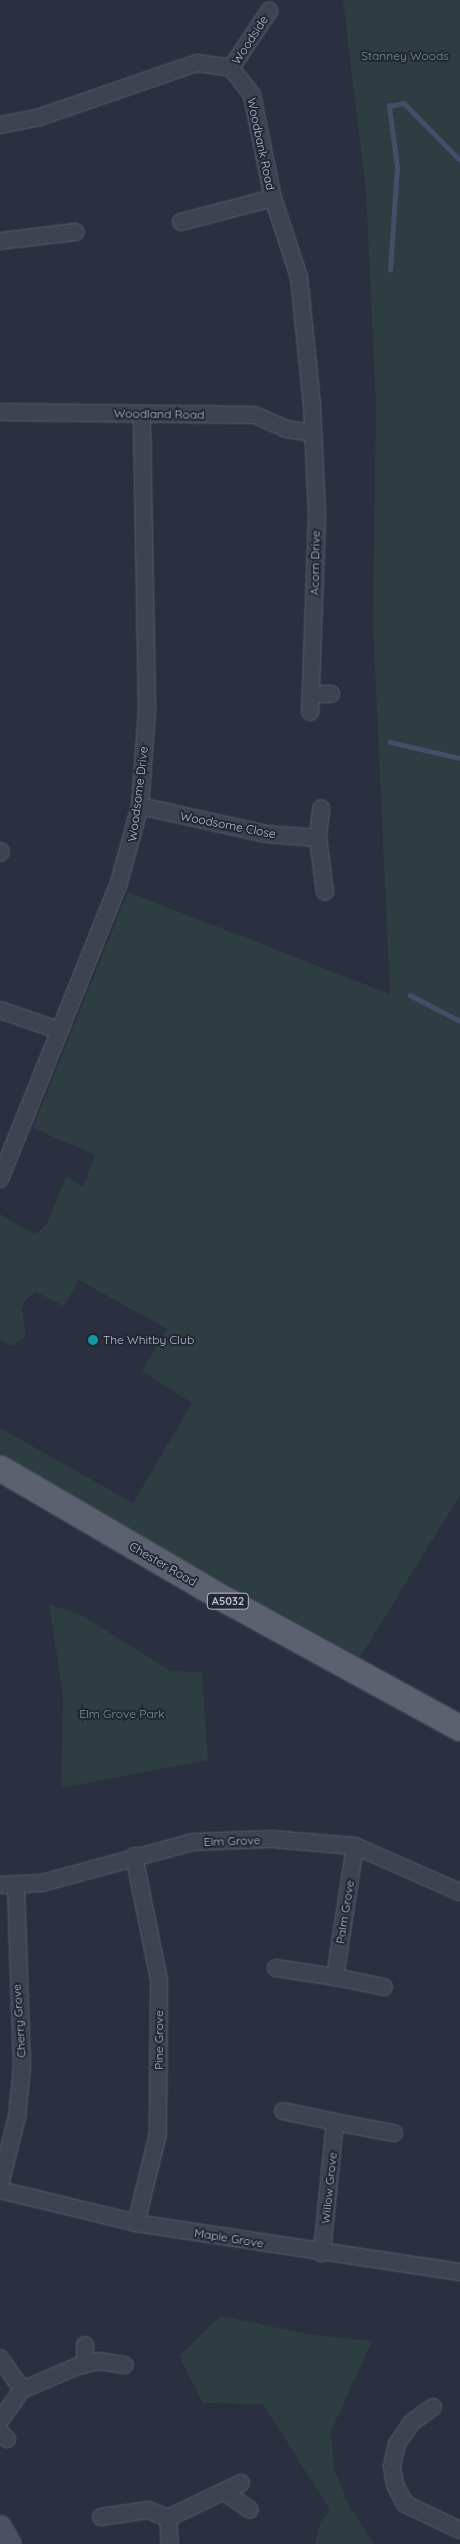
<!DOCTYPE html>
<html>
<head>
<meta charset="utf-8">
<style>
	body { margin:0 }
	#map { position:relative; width:460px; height:2544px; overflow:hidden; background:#2a3040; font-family:Quicksand,sans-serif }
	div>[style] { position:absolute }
	.green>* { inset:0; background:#2d3d42 }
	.stream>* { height:4.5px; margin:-2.25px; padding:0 2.25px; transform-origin:2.25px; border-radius:2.25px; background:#434e69 }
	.roads { filter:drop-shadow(0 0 1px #585e6a) drop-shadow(0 0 1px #585e6a) }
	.street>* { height:16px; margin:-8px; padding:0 8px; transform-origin:8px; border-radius:8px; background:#3e4350 }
	.secondary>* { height:22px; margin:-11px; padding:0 11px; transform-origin:11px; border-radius:11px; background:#4c5162 }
	.primary>* { height:25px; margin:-12.5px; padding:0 12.5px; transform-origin:12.5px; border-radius:12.5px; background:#5c6170 }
	.dots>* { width:14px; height:14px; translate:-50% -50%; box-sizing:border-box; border:2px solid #222735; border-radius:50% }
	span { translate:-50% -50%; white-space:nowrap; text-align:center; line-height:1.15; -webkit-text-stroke:4px #222735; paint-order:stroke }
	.shield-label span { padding:1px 4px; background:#222735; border:1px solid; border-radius:4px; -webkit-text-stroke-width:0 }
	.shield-label { font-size:11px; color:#babeca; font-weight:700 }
	.street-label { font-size:12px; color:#babeca }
	.park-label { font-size:12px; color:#749881 }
	.poi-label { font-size:12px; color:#babeca }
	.left { translate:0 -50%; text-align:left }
</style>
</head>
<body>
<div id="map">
	<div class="green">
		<i style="clip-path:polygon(343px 0,460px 0,460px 1495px,360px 1657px,120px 1526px,0 1453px,0 1428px,133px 1503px,192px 1403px,142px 1371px,167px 1329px,79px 1280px,64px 1306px,36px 1292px,25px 1300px,22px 1310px,26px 1337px,11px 1346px,0 1340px,0 1214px,35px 1234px,47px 1224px,66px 1176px,83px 1187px,95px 1155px,33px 1128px,128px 892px,390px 994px,373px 624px,376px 405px,366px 192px)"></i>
		<i style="clip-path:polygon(49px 1604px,81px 1615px,171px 1671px,202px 1672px,208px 1760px,61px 1788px,63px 1696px)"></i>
		<i style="clip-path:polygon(220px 2316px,308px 2334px,372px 2341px,331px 2431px,334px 2468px,348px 2504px,374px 2544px,315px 2544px,320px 2523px,330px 2510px,263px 2404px,203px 2403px,179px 2356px)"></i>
	</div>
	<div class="stream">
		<i style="left:390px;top:270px;width:103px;rotate:-86.1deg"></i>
		<i style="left:397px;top:167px;width:62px;rotate:-97.5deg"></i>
		<i style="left:389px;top:106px;width:15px;rotate:-11deg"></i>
		<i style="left:404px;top:103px;width:80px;rotate:45.5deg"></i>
		<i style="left:390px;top:742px;width:72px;rotate:12.9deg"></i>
		<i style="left:410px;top:995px;width:56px;rotate:27.5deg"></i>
	</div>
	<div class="roads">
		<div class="street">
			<i style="left:231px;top:68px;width:69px;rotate:-56.3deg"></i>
			<i style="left:0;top:125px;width:38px;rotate:-11deg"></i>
			<i style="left:37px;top:118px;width:169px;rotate:-19deg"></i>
			<i style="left:197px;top:63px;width:34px;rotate:8deg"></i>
			<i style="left:231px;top:68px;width:34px;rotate:52deg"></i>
			<i style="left:252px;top:95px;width:105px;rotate:78.5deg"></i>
			<i style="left:273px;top:198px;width:83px;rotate:71.8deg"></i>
			<i style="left:299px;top:277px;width:129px;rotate:84.2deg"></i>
			<i style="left:312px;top:405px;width:111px;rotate:87.4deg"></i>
			<i style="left:317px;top:516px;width:196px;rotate:92deg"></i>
			<i style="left:181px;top:222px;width:95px;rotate:-14.6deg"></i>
			<i style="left:0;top:241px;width:76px;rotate:-6.8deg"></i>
			<i style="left:0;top:412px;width:255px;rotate:0.7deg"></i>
			<i style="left:255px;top:415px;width:35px;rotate:24deg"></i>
			<i style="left:287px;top:429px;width:26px;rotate:9deg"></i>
			<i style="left:311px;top:694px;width:20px"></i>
			<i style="left:140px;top:806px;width:129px;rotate:12.5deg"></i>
			<i style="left:266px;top:834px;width:52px;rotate:4.4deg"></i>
			<i style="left:318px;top:838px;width:30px;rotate:-84deg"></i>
			<i style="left:318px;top:838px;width:54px;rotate:82.6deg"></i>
			<i style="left:0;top:853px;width:2px;rotate:-63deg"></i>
			<i style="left:0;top:1010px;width:61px;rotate:19deg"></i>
			<i style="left:0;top:1179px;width:316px;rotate:-68.1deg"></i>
			<i style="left:118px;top:886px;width:83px;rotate:-74.6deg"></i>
			<i style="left:140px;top:806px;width:96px;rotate:-85.8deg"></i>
			<i style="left:147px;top:710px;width:295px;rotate:-91deg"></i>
			<i style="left:355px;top:1846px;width:133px;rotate:98.7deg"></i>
			<i style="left:335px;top:1977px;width:50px;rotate:11.5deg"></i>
			<i style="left:134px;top:1856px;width:126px;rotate:78.6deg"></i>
			<i style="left:159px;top:1980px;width:154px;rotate:90.4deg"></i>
			<i style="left:158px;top:2134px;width:92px;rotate:103.9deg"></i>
			<i style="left:0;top:1885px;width:42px;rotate:-2.7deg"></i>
			<i style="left:42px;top:1883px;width:156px;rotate:-15.2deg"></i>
			<i style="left:193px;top:1842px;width:78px;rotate:-2.2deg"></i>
			<i style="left:271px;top:1839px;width:84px;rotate:4.8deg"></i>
			<i style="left:355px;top:1846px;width:115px;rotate:23.7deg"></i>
			<i style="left:276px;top:1968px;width:60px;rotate:8.7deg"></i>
			<i style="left:283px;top:2111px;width:53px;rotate:11.9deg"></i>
			<i style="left:335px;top:2122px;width:132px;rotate:95.7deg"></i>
			<i style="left:335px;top:2122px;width:60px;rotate:10.6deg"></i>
			<i style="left:0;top:2185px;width:70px;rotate:-76deg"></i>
			<i style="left:17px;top:2117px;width:50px;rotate:-84.3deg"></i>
			<i style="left:22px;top:2067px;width:183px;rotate:-91.9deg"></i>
			<i style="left:0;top:2190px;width:140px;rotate:13.6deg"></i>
			<i style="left:136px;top:2223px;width:328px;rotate:8.6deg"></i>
			<i style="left:85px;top:2345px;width:19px;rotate:90deg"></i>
			<i style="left:0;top:2358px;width:39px;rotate:55deg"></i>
			<i style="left:433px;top:2407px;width:26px;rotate:144deg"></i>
			<i style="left:412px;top:2422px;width:27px;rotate:124deg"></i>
			<i style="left:397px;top:2444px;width:23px;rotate:103deg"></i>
			<i style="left:392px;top:2466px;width:19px;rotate:81deg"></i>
			<i style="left:395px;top:2485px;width:21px;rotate:62deg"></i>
			<i style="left:405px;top:2504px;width:61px;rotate:25.3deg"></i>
			<i style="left:0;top:2421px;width:38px;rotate:-55deg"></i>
			<i style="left:22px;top:2390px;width:61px;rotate:-23.2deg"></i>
			<i style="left:78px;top:2366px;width:22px;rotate:-13deg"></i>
			<i style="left:99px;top:2361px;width:26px;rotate:9deg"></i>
			<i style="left:0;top:2432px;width:10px;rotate:45deg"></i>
			<i style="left:226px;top:2493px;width:29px;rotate:35deg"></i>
			<i style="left:101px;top:2517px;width:48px;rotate:-8.5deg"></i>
			<i style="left:148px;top:2510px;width:22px;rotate:22deg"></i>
			<i style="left:168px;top:2518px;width:26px;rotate:86deg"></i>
			<i style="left:168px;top:2518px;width:81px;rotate:-25.6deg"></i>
		</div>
		<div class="secondary">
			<i style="left:0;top:2527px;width:20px;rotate:60deg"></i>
		</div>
		<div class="primary">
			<i style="left:0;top:1468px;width:264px;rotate:30.3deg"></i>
			<i style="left:228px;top:1601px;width:264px;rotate:28.7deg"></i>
		</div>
	</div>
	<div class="dots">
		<i style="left:93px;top:1340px;background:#0f9aa8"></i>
	</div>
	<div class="shield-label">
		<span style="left:228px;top:1601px">A5032</span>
	</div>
	<div class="street-label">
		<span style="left:250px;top:40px;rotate:-57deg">Woodside</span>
		<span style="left:261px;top:144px;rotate:78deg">Woodbank Road</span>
		<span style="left:159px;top:414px;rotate:1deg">Woodland Road</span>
		<span style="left:315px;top:563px;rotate:-89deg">Acorn Drive</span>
		<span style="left:138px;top:794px;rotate:-83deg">Woodsome Drive</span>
		<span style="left:228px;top:825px;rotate:11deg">Woodsome Close</span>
		<span style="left:163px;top:1564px;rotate:30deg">Chester Road</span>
		<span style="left:232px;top:1841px;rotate:-2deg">Elm Grove</span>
		<span style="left:345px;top:1912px;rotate:-81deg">Palm Grove</span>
		<span style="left:19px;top:2021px;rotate:-94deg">Cherry Grove</span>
		<span style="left:159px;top:2040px;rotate:-90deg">Pine Grove</span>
		<span style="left:329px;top:2188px;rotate:-84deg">Willow Grove</span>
		<span style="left:229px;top:2238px;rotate:9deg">Maple Grove</span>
	</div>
	<div class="park-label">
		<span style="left:405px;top:56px">Stanney Woods</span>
		<span style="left:122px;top:1714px">Elm Grove Park</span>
	</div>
	<div class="poi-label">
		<span class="left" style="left:103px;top:1340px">The Whitby Club</span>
	</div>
</div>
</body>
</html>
